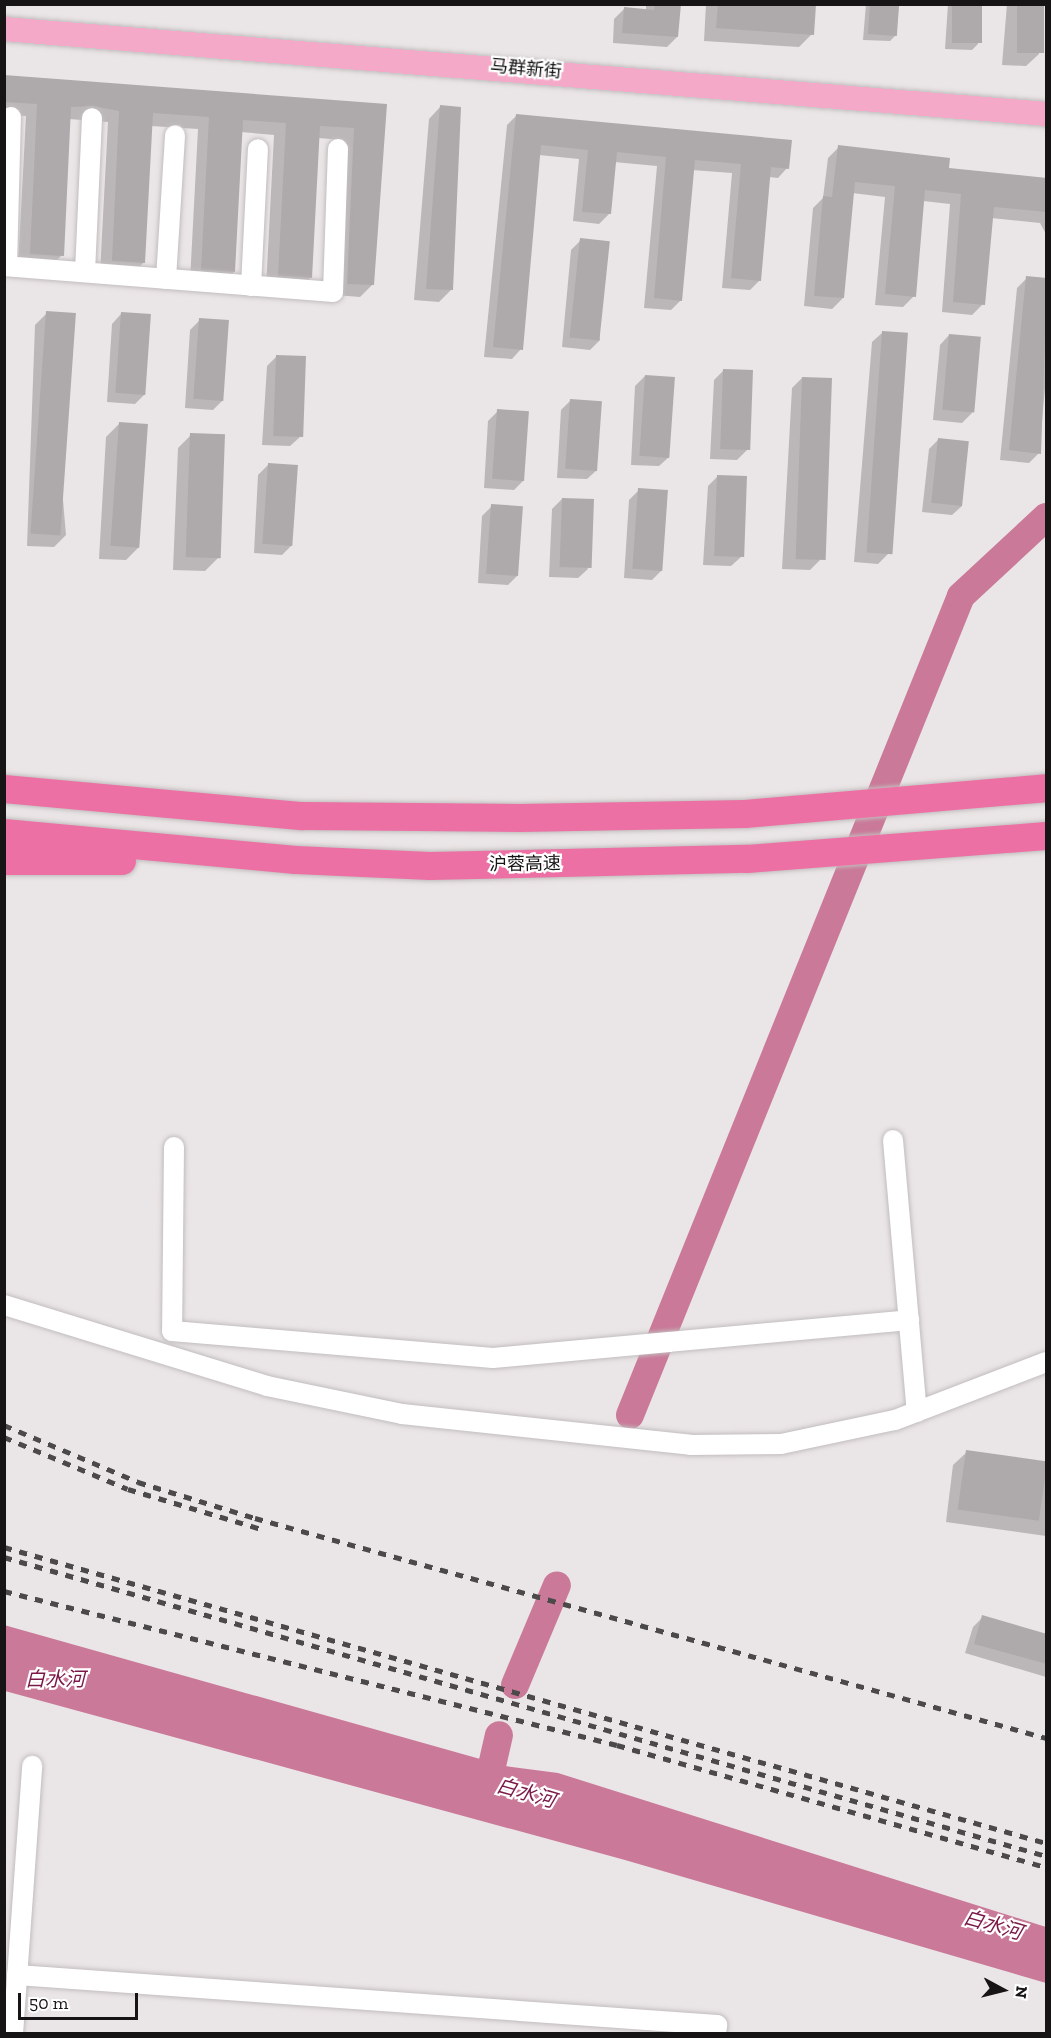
<!DOCTYPE html>
<html>
<head>
<meta charset="utf-8">
<style>
	body { margin:0 }
	#map { position:relative; width:1051px; height:2038px; overflow:hidden; background:#eae5e6; font-family:"Zilla Slab","Noto Sans SC",serif }
	div>[style] { position:absolute }
	.water>* { inset:0; background:#ca7998 }
	.shadow>* { inset:0; background:#0003 }
	.river>* { height:28px; margin:-14px; padding:0 14px; transform-origin:14px; border-radius:14px; background:#ca7998 }
	.building>* { inset:0; background:#aea9ab; transform-origin:0 0 }
	.roads { filter:drop-shadow(0 0 2px #c2bdbe) drop-shadow(0 0 2px #c2bdbe) }
	.minor>* { height:20px; margin:-10px; padding:0 10px; transform-origin:10px; border-radius:10px; background:#fff }
	.major>* { height:24px; margin:-12px; padding:0 12px; transform-origin:12px; border-radius:12px; background:#f4a9c8 }
	.highway>* { height:28px; margin:-14px; padding:0 14px; transform-origin:14px; border-radius:14px; background:#ed70a4 }
	.rail>* { height:4.5px; margin-top:-2.25px; transform-origin:0; background:repeating-linear-gradient(90deg,#4b494a 0 8px,transparent 0 16px) }
	span { translate:-50% -50%; white-space:nowrap; text-align:center; line-height:1.15; -webkit-text-stroke:4.5px #fff; paint-order:stroke }
	.street-label { font-size:18px; color:#161415 }
	.water-label { font-size:20px; color:#7a1848; font-style:italic }
	.frame { position:absolute; inset:0; border:6px solid #161415; pointer-events:none }
	.north { position:absolute; left:973px; top:1960px; width:60px; height:60px; -webkit-text-stroke:4px #fff; paint-order:stroke; rotate:97deg; font-size:16px; font-weight:700; line-height:24px; text-align:center; color:#161415 }
	.north::after { content:''; display:block; margin:auto; width:21px; height:27px; background:#161415; clip-path:polygon(50% 0,100% 100%,50% 72%,0 100%) }
	.scale { position:absolute; left:18px; top:1993px; width:120px; height:27px; box-sizing:border-box; border:3px solid #161415; border-top:0; padding-left:8px; font-size:18px; line-height:21px; white-space:nowrap; color:#161415; -webkit-text-stroke:4px #fff; paint-order:stroke }
</style>
</head>
<body>
<div id="map">
	<div class="water">
		<i style="clip-path:polygon(4px 1625px,505px 1766px,558px 1773px,1046px 1927px,1046px 1983px,625px 1860px,5px 1691px)"></i>
	</div>
	<div class="shadow">
		<i style="clip-path:polygon(646px 4px,679px 4px,677px 37px,667px 47px,613px 43px,614px 19px,624px 9px,646px 11px)"></i>
		<i style="clip-path:polygon(706px 4px,814px 4px,812px 34px,799px 47px,704px 41px)"></i>
		<i style="clip-path:polygon(866px 4px,899px 4px,896px 35px,890px 41px,863px 40px)"></i>
		<i style="clip-path:polygon(948px 4px,981px 4px,978px 44px,972px 50px,945px 49px)"></i>
		<i style="clip-path:polygon(1007px 4px,1042px 4px,1039px 54px,1026px 66px,1002px 65px)"></i>
		<i style="clip-path:polygon(4px 77px,385px 106px,373px 284px,360px 297px,335px 295px,343px 140px,318px 138px,310px 278px,298px 290px,266px 287px,274px 135px,241px 132px,234px 272px,221px 284px,190px 281px,198px 129px,151px 126px,144px 262px,132px 275px,100px 273px,108px 122px,69px 119px,62px 255px,50px 267px,18px 266px,26px 116px,4px 115px)"></i>
		<i style="clip-path:polygon(441px 106px,452px 289px,439px 302px,414px 300px,429px 119px)"></i>
		<i style="clip-path:polygon(517px 115px,787px 168px,778px 178px,769px 177px,760px 280px,750px 290px,722px 288px,732px 173px,692px 170px,681px 300px,671px 310px,644px 308px,657px 166px,614px 162px,609px 214px,599px 224px,573px 221px,579px 159px,539px 155px,521px 349px,512px 359px,484px 357px,507px 125px)"></i>
		<i style="clip-path:polygon(839px 147px,947px 170px,1046px 179px,1046px 234px,1040px 223px,991px 218px,983px 304px,972px 315px,942px 312px,950px 204px,923px 201px,914px 296px,903px 307px,875px 305px,885px 197px,852px 193px,843px 298px,832px 309px,804px 306px,813px 208px,823px 198px,828px 158px)"></i>
		<i style="clip-path:polygon(581px 240px,600px 340px,590px 350px,562px 347px,571px 250px)"></i>
		<i style="clip-path:polygon(1027px 278px,1046px 280px,1046px 378px,1039px 453px,1029px 463px,1000px 460px,1017px 288px)"></i>
		<i style="clip-path:polygon(47px 313px,66px 535px,54px 547px,27px 546px,35px 325px)"></i>
		<i style="clip-path:polygon(121px 314px,145px 394px,135px 404px,107px 402px,112px 324px)"></i>
		<i style="clip-path:polygon(200px 320px,223px 400px,213px 410px,185px 408px,190px 330px)"></i>
		<i style="clip-path:polygon(882px 333px,888px 554px,878px 564px,854px 562px,872px 342px)"></i>
		<i style="clip-path:polygon(949px 335px,972px 413px,962px 423px,933px 420px,940px 345px)"></i>
		<i style="clip-path:polygon(277px 356px,300px 437px,290px 446px,262px 445px,267px 366px)"></i>
		<i style="clip-path:polygon(724px 370px,747px 450px,737px 460px,710px 459px,714px 380px)"></i>
		<i style="clip-path:polygon(645px 376px,669px 457px,659px 466px,631px 465px,635px 386px)"></i>
		<i style="clip-path:polygon(802px 378px,820px 560px,810px 570px,782px 569px,792px 388px)"></i>
		<i style="clip-path:polygon(571px 400px,597px 470px,587px 479px,557px 478px,561px 410px)"></i>
		<i style="clip-path:polygon(498px 411px,524px 480px,514px 490px,484px 488px,488px 421px)"></i>
		<i style="clip-path:polygon(119px 424px,139px 547px,126px 560px,99px 559px,106px 437px)"></i>
		<i style="clip-path:polygon(191px 435px,218px 558px,205px 571px,173px 570px,178px 448px)"></i>
		<i style="clip-path:polygon(939px 439px,962px 506px,952px 515px,922px 512px,929px 449px)"></i>
		<i style="clip-path:polygon(268px 465px,292px 545px,282px 555px,254px 553px,258px 475px)"></i>
		<i style="clip-path:polygon(718px 476px,741px 557px,731px 566px,703px 565px,708px 486px)"></i>
		<i style="clip-path:polygon(639px 490px,662px 570px,652px 580px,624px 578px,629px 500px)"></i>
		<i style="clip-path:polygon(562px 499px,588px 569px,578px 578px,549px 577px,552px 509px)"></i>
		<i style="clip-path:polygon(492px 506px,518px 575px,508px 585px,478px 583px,482px 516px)"></i>
		<i style="clip-path:polygon(967px 1452px,1046px 1463px,1046px 1536px,946px 1522px,953px 1465px)"></i>
		<i style="clip-path:polygon(983px 1617px,1046px 1635px,1046px 1677px,965px 1653px,973px 1627px)"></i>
	</div>
	<div class="river">
		<i style="left:630px;top:1415px;width:883px;rotate:-67.99deg"></i>
		<i style="left:961px;top:596px;width:116px;rotate:-42.9deg"></i>
		<i style="left:515px;top:1685px;width:108px;rotate:-67.2deg"></i>
		<i style="left:488px;top:1783px;width:49px;rotate:-77.1deg"></i>
	</div>
	<div class="building">
		<i style="clip-path:polygon(655px 4px,681px 4px,678px 37px,622px 33px,624px 7px,654px 10px)"></i>
		<i style="clip-path:polygon(718px 4px,816px 4px,814px 35px,716px 28px)"></i>
		<i style="left:870px;top:4px;width:29px;height:30px;rotate:4deg"></i>
		<i style="left:952px;top:4px;width:30px;height:39px"></i>
		<i style="left:1017px;top:4px;width:27px;height:49px"></i>
		<i style="clip-path:polygon(4px 75px,387px 104px,374px 285px,347px 284px,354px 128px,320px 126px,312px 278px,278px 276px,286px 123px,243px 120px,235px 272px,201px 270px,209px 117px,153px 113px,145px 263px,112px 261px,119px 111px,93px 106px,71px 107px,64px 256px,30px 254px,37px 104px,4px 102px)"></i>
		<i style="clip-path:polygon(440px 105px,461px 107px,453px 290px,426px 289px)"></i>
		<i style="clip-path:polygon(516px 114px,792px 140px,789px 169px,771px 167px,761px 281px,731px 278px,741px 164px,695px 160px,682px 301px,654px 298px,666px 157px,617px 152px,611px 214px,582px 212px,588px 150px,541px 145px,523px 350px,493px 347px)"></i>
		<i style="clip-path:polygon(838px 145px,950px 158px,949px 168px,1047px 178px,1047px 212px,994px 207px,985px 305px,953px 302px,961px 194px,925px 190px,916px 297px,885px 294px,895px 186px,855px 182px,844px 298px,814px 296px,823px 196px,832px 197px)"></i>
		<i style="left:580px;top:238px;width:30px;height:100px;rotate:6deg"></i>
		<i style="clip-path:polygon(1026px 276px,1047px 278px,1041px 454px,1009px 450px)"></i>
		<i style="left:46px;top:311px;width:30px;height:223px;rotate:4deg"></i>
		<i style="left:121px;top:312px;width:30px;height:81px;rotate:4deg"></i>
		<i style="left:199px;top:318px;width:30px;height:81px;rotate:4deg"></i>
		<i style="left:882px;top:331px;width:26px;height:222px;rotate:4deg"></i>
		<i style="left:949px;top:334px;width:32px;height:76px;rotate:5deg"></i>
		<i style="left:276px;top:355px;width:30px;height:81px;rotate:2deg"></i>
		<i style="left:723px;top:369px;width:30px;height:80px;rotate:2deg"></i>
		<i style="left:645px;top:375px;width:30px;height:81px;rotate:4deg"></i>
		<i style="left:802px;top:377px;width:30px;height:182px;rotate:2deg"></i>
		<i style="left:570px;top:399px;width:32px;height:70px;rotate:4deg"></i>
		<i style="left:497px;top:409px;width:32px;height:70px;rotate:4deg"></i>
		<i style="left:119px;top:422px;width:29px;height:124px;rotate:4deg"></i>
		<i style="left:190px;top:433px;width:35px;height:124px;rotate:2deg"></i>
		<i style="left:938px;top:438px;width:31px;height:65px;rotate:6deg"></i>
		<i style="left:268px;top:463px;width:30px;height:81px;rotate:4deg"></i>
		<i style="left:717px;top:475px;width:30px;height:81px;rotate:2deg"></i>
		<i style="left:638px;top:488px;width:30px;height:81px;rotate:4deg"></i>
		<i style="left:562px;top:498px;width:32px;height:69px;rotate:2deg"></i>
		<i style="left:491px;top:504px;width:32px;height:70px;rotate:4deg"></i>
		<i style="left:966px;top:1450px;width:82px;height:60px;rotate:8deg"></i>
		<i style="clip-path:polygon(982px 1615px,1047px 1634px,1047px 1664px,974px 1644px)"></i>
	</div>
	<div class="roads">
		<div class="minor">
			<i style="left:4px;top:266px;width:330px;rotate:4.5deg"></i>
			<i style="left:333px;top:292px;width:143px;rotate:-88deg"></i>
			<i style="left:7px;top:266px;width:149px;rotate:-88.5deg"></i>
			<i style="left:85px;top:272px;width:154px;rotate:-87.4deg"></i>
			<i style="left:166px;top:279px;width:144px;rotate:-86.4deg"></i>
			<i style="left:251px;top:286px;width:137px;rotate:-87.1deg"></i>
			<i style="left:893px;top:1140px;width:273px;rotate:85deg"></i>
			<i style="left:174px;top:1147px;width:184px;rotate:90.6deg"></i>
			<i style="left:172px;top:1331px;width:322px;rotate:4.8deg"></i>
			<i style="left:493px;top:1358px;width:418px;rotate:-5.2deg"></i>
			<i style="left:4px;top:1305px;width:275px;rotate:17.1deg"></i>
			<i style="left:267px;top:1386px;width:138px;rotate:11.7deg"></i>
			<i style="left:402px;top:1414px;width:290px;rotate:6.1deg"></i>
			<i style="left:690px;top:1445px;width:91px;rotate:-0.6deg"></i>
			<i style="left:781px;top:1444px;width:116px;rotate:-11.9deg"></i>
			<i style="left:895px;top:1420px;width:162px;rotate:-21deg"></i>
			<i style="left:17px;top:1975px;width:702px;rotate:4.09deg"></i>
			<i style="left:717px;top:2025px;width:9px;rotate:96deg"></i>
			<i style="left:13px;top:2034px;width:269px;rotate:-85.9deg"></i>
		</div>
		<div class="major">
			<i style="left:4px;top:29px;width:1045px;rotate:4.66deg"></i>
		</div>
		<div class="highway">
			<i style="left:4px;top:789px;width:300px;rotate:5.2deg"></i>
			<i style="left:303px;top:816px;width:217px;rotate:0.5deg"></i>
			<i style="left:520px;top:818px;width:225px;rotate:-1deg"></i>
			<i style="left:745px;top:814px;width:302px;rotate:-4.9deg"></i>
			<i style="left:4px;top:833px;width:293px;rotate:5.3deg"></i>
			<i style="left:296px;top:860px;width:134px;rotate:2.6deg"></i>
			<i style="left:430px;top:866px;width:317px;rotate:-1.3deg"></i>
			<i style="left:747px;top:859px;width:300px;rotate:-4.4deg"></i>
			<i style="left:4px;top:861px;width:118px"></i>
		</div>
	</div>
	<div class="rail">
		<i style="left:4px;top:1425px;width:146px;rotate:23deg"></i>
		<i style="left:138px;top:1482px;width:122px;rotate:17.1deg"></i>
		<i style="left:255px;top:1518px;width:821px;rotate:15.54deg"></i>
		<i style="left:4px;top:1437px;width:134px;rotate:22.8deg"></i>
		<i style="left:128px;top:1489px;width:139px;rotate:16.7deg"></i>
		<i style="left:4px;top:1547px;width:1083px;rotate:15.86deg"></i>
		<i style="left:4px;top:1557px;width:1084px;rotate:16.01deg"></i>
		<i style="left:4px;top:1591px;width:632px;rotate:14.1deg"></i>
		<i style="left:617px;top:1745px;width:446px;rotate:15.9deg"></i>
	</div>
	<div class="street-label">
		<span style="left:526px;top:69px;rotate:5deg">马群新街</span>
		<span style="left:525px;top:864px;rotate:-1deg">沪蓉高速</span>
	</div>
	<div class="water-label">
		<span style="left:55px;top:1679px">白水河</span>
		<span style="left:526px;top:1793px;rotate:16deg">白水河</span>
		<span style="left:993px;top:1925px;rotate:16deg">白水河</span>
	</div>
	<div class="frame"></div>
	<div class="north">N</div>
	<div class="scale">50 m</div>
</div>
</body>
</html>
